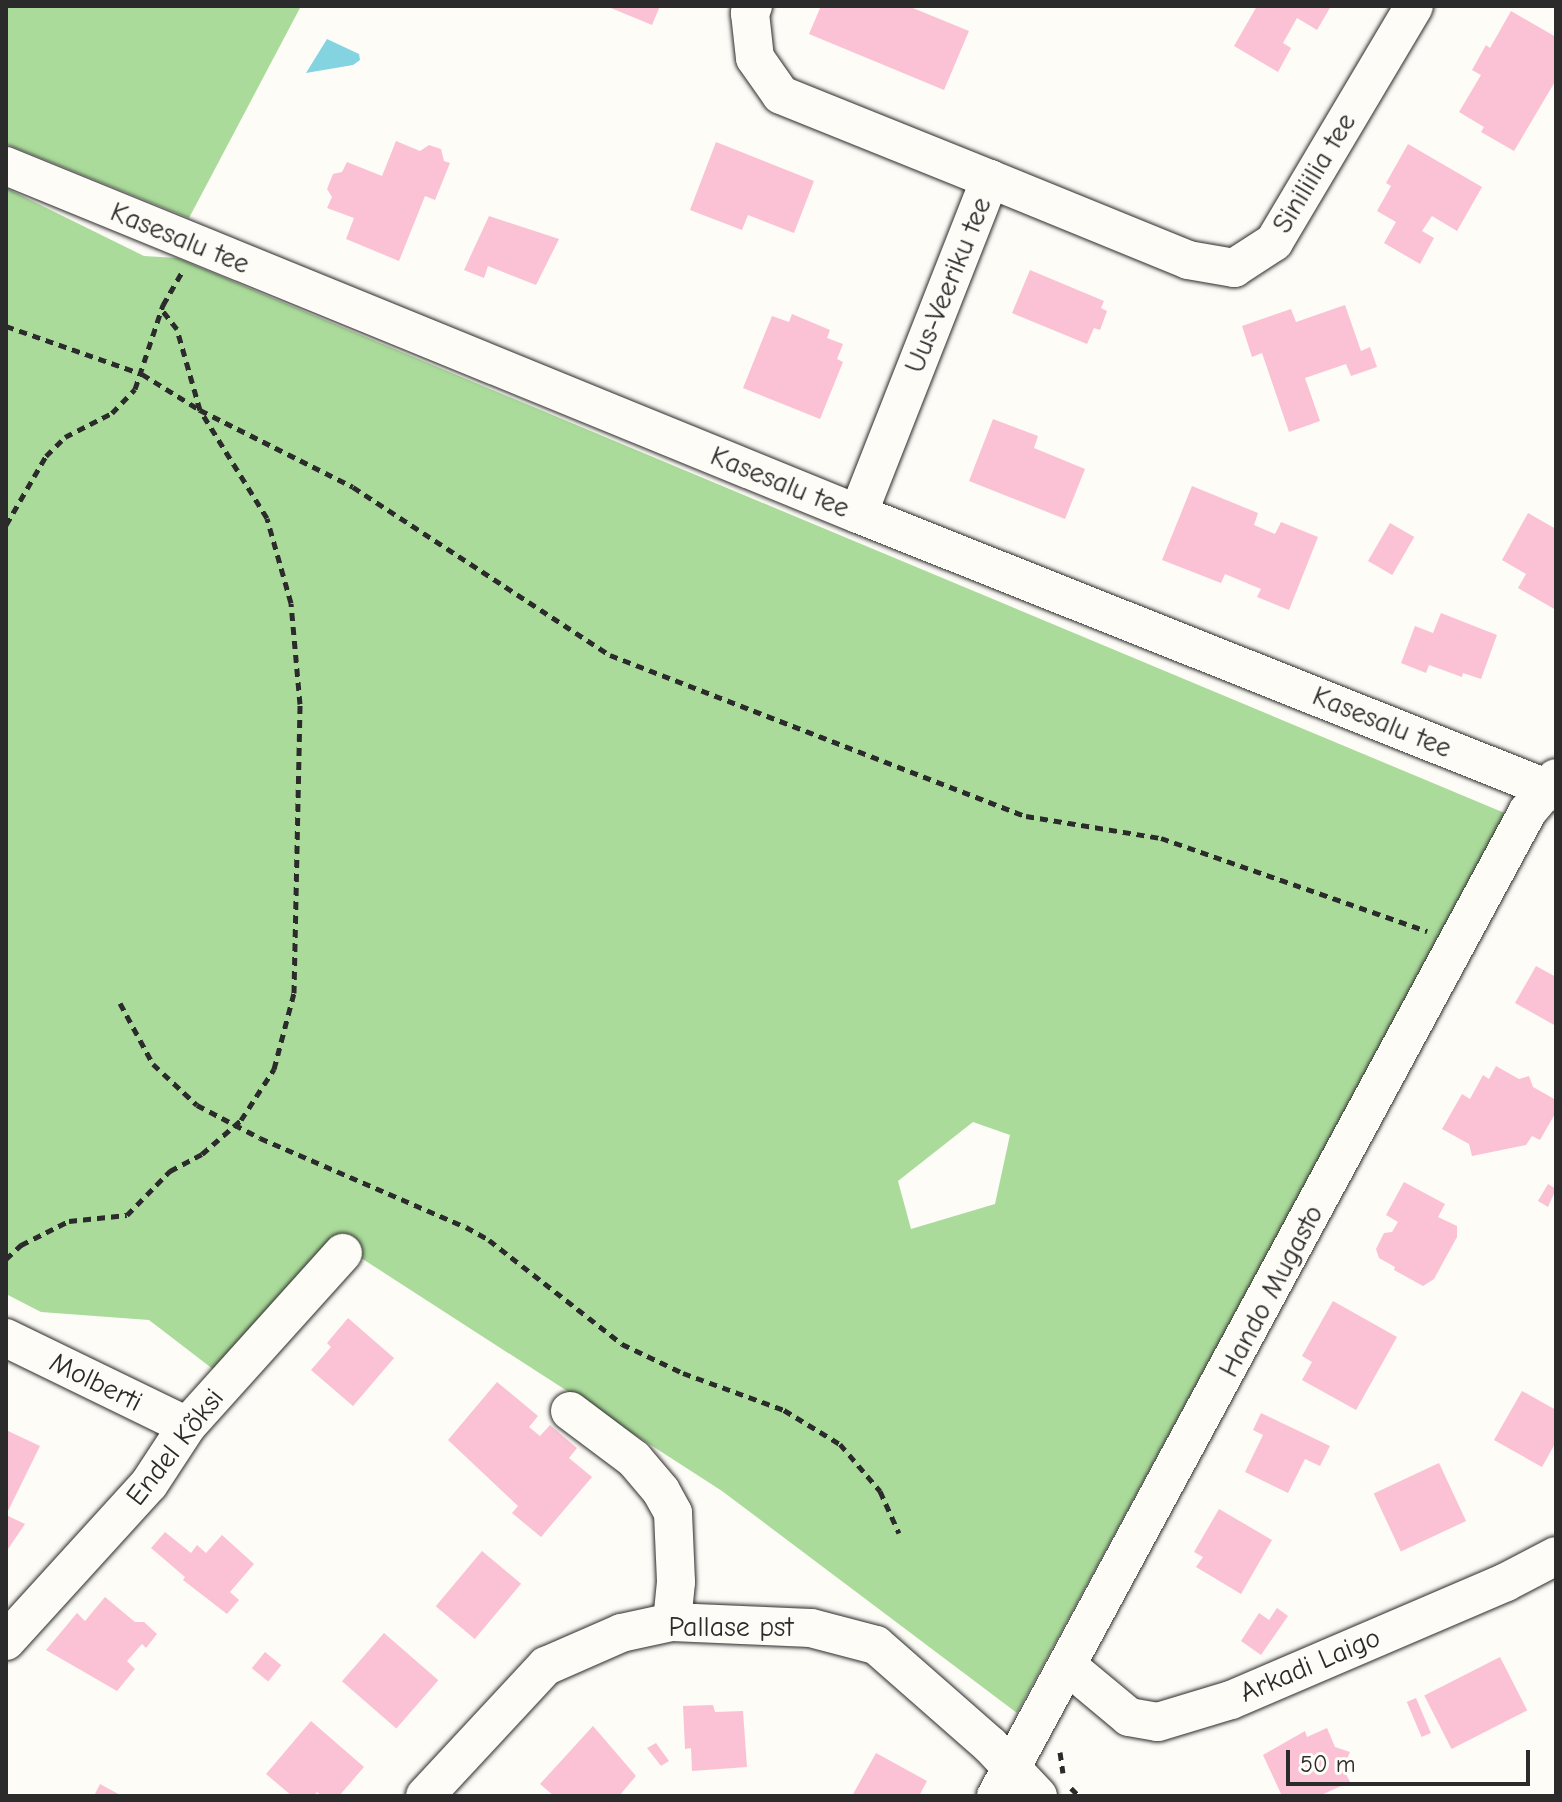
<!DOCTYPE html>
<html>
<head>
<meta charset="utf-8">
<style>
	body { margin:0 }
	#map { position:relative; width:1562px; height:1802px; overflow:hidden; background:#fdfcf7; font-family:"Comic Neue",sans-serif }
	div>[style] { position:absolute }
	.green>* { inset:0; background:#abdb9b }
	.water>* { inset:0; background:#84d3e1 }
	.building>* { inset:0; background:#fbc2d5; transform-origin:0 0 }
	.path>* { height:5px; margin-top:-2.5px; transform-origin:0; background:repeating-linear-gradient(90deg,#2b2b2b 0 8px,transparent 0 14px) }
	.roads { filter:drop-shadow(0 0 2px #2b2b2b) drop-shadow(0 0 2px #2b2b2b) }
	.minor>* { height:38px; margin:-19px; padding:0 19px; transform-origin:19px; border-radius:19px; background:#fdfcf7 }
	span { translate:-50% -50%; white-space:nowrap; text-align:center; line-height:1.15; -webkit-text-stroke:6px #fdfcf7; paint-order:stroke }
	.street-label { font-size:28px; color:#2b2b2b }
	.frame { position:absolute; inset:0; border:8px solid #2b2b2b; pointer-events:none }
	.scale { position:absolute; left:1286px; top:1750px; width:244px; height:36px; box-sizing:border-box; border:4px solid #2b2b2b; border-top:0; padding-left:10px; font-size:24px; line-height:28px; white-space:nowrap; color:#2b2b2b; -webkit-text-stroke:6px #fdfcf7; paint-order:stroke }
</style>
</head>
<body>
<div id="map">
	<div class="green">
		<i style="clip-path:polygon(6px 6px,301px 6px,189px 218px,6px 144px)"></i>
		<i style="clip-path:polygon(evenodd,6px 188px,144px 256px,177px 258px,1507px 814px,1017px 1713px,722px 1491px,358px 1256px,235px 1386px,149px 1320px,41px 1312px,6px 1294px,6px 188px,973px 1122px,1010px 1135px,995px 1204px,911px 1229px,898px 1181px,973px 1122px)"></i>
	</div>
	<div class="water">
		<i style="clip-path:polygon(327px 39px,359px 54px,360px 60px,353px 65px,306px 73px)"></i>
	</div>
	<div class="building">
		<i style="clip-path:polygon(606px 6px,660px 6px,652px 25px)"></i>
		<i style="clip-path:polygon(821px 6px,908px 6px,969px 31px,944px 90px,809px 34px)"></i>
		<i style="clip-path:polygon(1257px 6px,1331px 6px,1317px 30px,1297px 18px,1283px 43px,1291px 48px,1278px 72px,1234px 46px)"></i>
		<i style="clip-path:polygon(1511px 11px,1556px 37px,1556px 80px,1514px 151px,1481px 132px,1484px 127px,1459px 112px,1481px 75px,1472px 70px,1486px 45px,1490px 48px)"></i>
		<i style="clip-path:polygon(396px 141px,420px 151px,429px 145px,441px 149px,444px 161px,450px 163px,435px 200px,425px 196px,399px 261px,346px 239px,354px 218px,327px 208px,332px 197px,327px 189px,333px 174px,342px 172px,347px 162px,382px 176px)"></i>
		<i style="clip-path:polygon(716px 142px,814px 181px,794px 233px,748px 215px,742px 230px,690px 210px)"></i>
		<i style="clip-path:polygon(1408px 144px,1482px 187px,1457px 231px,1432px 216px,1422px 231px,1434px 238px,1420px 264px,1384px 243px,1396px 222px,1377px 211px,1391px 186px,1386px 183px)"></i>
		<i style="clip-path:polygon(489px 216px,559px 239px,536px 285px,488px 266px,484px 278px,464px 270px)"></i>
		<i style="clip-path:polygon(1030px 270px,1104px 301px,1101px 308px,1107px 311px,1100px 330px,1094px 328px,1087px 344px,1012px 313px)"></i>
		<i style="clip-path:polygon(1345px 305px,1361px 351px,1370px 347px,1377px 367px,1351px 376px,1346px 364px,1305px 378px,1320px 421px,1289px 432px,1262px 353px,1252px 357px,1242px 326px,1291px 309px,1296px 322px)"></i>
		<i style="clip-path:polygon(792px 314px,830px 330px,827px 338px,843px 344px,837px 359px,843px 362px,820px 419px,743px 388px,772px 316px,789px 322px)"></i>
		<i style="clip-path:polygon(993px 419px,1038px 436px,1034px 448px,1085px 469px,1065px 519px,969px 481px)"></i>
		<i style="clip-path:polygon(1192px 486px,1258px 513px,1254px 525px,1275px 534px,1281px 522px,1318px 537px,1289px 610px,1257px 597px,1261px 589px,1225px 574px,1221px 583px,1162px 560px)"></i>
		<i style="clip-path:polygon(1528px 513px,1556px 529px,1556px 610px,1518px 588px,1526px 574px,1502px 560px)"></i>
		<i style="left:1390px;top:523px;width:28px;height:44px;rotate:30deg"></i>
		<i style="clip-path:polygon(1441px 613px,1497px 635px,1481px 679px,1463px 673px,1462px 677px,1429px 665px,1426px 673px,1401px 663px,1415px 626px,1433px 633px)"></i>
		<i style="clip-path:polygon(1536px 966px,1556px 977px,1556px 1026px,1515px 1003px)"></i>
		<i style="clip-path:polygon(1496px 1066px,1519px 1079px,1529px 1076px,1533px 1087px,1556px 1100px,1556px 1112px,1540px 1140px,1532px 1136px,1526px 1145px,1472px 1156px,1469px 1144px,1442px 1129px,1462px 1094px,1470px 1099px,1483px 1075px,1489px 1079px)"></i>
		<i style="clip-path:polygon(1404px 1182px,1445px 1204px,1438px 1217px,1457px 1226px,1457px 1237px,1434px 1279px,1423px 1286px,1394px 1270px,1395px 1267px,1379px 1258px,1376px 1249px,1384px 1233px,1392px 1232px,1398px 1222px,1386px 1215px)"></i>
		<i style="clip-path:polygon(1548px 1184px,1556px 1189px,1548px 1207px,1538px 1201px)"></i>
		<i style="clip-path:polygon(1333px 1301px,1397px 1337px,1356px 1410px,1302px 1380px,1312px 1362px,1302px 1356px)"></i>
		<i style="clip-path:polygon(348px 1318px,394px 1358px,353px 1406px,311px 1370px,331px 1347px,327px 1343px)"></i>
		<i style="clip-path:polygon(497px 1382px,538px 1416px,529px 1427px,540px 1436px,550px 1425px,577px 1448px,569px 1458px,592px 1477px,541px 1537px,512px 1513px,518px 1506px,448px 1440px)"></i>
		<i style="clip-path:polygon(1522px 1391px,1556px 1410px,1556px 1442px,1542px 1467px,1494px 1440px)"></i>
		<i style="clip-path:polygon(1261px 1413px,1330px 1446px,1320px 1466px,1305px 1459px,1288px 1493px,1245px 1472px,1263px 1435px,1253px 1430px)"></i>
		<i style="clip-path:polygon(6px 1430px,40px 1446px,6px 1515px)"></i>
		<i style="left:1439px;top:1463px;width:64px;height:72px;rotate:65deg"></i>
		<i style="clip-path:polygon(1219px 1509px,1272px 1540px,1241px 1594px,1196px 1567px,1203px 1557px,1194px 1552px)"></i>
		<i style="clip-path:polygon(6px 1515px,25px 1524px,6px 1552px)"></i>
		<i style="clip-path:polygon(165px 1532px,191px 1553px,197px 1545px,206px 1553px,222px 1535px,254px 1564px,230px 1592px,239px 1600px,227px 1614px,183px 1580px,185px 1577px,151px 1548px)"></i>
		<i style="left:482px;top:1551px;width:51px;height:72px;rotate:40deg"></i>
		<i style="clip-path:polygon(105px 1597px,135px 1622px,144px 1622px,157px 1634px,146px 1648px,142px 1644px,127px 1661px,135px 1669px,117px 1691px,46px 1650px,77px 1613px,85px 1621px)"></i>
		<i style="clip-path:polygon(1277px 1608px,1288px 1616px,1261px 1655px,1241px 1641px,1259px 1613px,1269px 1620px)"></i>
		<i style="left:384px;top:1633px;width:72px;height:64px;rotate:41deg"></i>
		<i style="left:265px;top:1652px;width:21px;height:21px;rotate:39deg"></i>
		<i style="left:1500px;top:1657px;width:60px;height:85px;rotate:63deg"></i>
		<i style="left:1416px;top:1698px;width:38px;height:10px;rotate:67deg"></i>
		<i style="clip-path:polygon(713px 1705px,715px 1712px,743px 1711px,747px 1767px,692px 1771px,691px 1748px,685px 1749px,683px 1706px)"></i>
		<i style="clip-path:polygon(311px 1721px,364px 1767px,339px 1796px,322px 1796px,317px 1792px,314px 1796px,292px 1796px,266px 1774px)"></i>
		<i style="clip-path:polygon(593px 1726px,636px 1776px,619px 1796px,554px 1796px,540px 1784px)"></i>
		<i style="clip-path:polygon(1327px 1728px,1335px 1747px,1350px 1752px,1343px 1768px,1350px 1782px,1319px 1796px,1282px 1796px,1263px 1755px,1305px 1731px,1307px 1737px)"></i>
		<i style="clip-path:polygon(656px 1743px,669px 1761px,661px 1766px,647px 1748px)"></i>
		<i style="clip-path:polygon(876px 1753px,927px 1781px,919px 1796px,852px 1796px)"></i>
		<i style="clip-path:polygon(100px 1784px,122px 1796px,94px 1796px)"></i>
	</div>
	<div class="path">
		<i style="left:6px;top:326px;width:144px;rotate:19.4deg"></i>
		<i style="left:142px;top:374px;width:68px;rotate:31.8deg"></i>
		<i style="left:200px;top:410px;width:171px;rotate:26.7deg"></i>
		<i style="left:353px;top:487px;width:307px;rotate:33.2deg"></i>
		<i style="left:610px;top:655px;width:446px;rotate:21.2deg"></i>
		<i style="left:1026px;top:816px;width:137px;rotate:9.3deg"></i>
		<i style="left:1161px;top:838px;width:282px;rotate:19.3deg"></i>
		<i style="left:6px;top:525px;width:80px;rotate:-59.9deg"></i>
		<i style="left:46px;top:456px;width:27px;rotate:-45deg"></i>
		<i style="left:65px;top:437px;width:53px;rotate:-27.1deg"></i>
		<i style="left:112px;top:413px;width:33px;rotate:-46deg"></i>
		<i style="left:135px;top:389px;width:89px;rotate:-71.6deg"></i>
		<i style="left:163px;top:305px;width:38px;rotate:-60deg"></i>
		<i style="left:120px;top:1003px;width:69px;rotate:61.6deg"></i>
		<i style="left:153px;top:1064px;width:60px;rotate:43deg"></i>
		<i style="left:197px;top:1105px;width:71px;rotate:27.6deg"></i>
		<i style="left:260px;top:1138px;width:224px;rotate:23.4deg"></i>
		<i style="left:466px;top:1227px;width:26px;rotate:29deg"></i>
		<i style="left:489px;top:1240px;width:169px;rotate:38deg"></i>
		<i style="left:622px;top:1344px;width:68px;rotate:25.4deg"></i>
		<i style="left:683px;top:1373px;width:108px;rotate:20.1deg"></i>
		<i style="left:784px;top:1410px;width:66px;rotate:31.3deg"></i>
		<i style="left:840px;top:1444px;width:62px;rotate:49.6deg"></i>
		<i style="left:880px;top:1491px;width:46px;rotate:65.7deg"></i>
		<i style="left:6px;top:1259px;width:21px;rotate:-43deg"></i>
		<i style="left:21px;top:1245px;width:54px;rotate:-26.6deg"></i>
		<i style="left:69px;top:1221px;width:58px;rotate:-5.9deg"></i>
		<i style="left:127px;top:1215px;width:62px;rotate:-45.7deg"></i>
		<i style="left:170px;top:1171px;width:36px;rotate:-28deg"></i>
		<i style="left:202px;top:1154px;width:52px;rotate:-41.1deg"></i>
		<i style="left:241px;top:1120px;width:61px;rotate:-57.1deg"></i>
		<i style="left:274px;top:1069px;width:79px;rotate:-75.3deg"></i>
		<i style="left:294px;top:993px;width:289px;rotate:-88.8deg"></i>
		<i style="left:300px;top:704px;width:101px;rotate:-95.1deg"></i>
		<i style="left:291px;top:603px;width:88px;rotate:-105.8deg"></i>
		<i style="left:267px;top:518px;width:127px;rotate:-121.8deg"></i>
		<i style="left:200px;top:410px;width:84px;rotate:-105.9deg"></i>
		<i style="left:177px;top:329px;width:24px;rotate:-128deg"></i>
		<i style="left:1060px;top:1752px;width:21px;rotate:82deg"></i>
		<i style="left:1071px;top:1788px;width:11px;rotate:45deg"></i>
	</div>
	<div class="roads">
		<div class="minor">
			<i style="left:753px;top:6px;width:8px;rotate:113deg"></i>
			<i style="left:750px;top:13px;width:45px;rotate:83.7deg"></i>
			<i style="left:755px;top:58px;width:45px;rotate:54.9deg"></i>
			<i style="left:781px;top:95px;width:225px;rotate:21.9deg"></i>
			<i style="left:990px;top:179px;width:360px;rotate:111.5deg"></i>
			<i style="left:6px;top:166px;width:920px;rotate:22.22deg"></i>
			<i style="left:858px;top:514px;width:751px;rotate:21.72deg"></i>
			<i style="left:990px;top:179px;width:214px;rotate:22.2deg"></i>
			<i style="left:1188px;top:260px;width:47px;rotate:9.9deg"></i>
			<i style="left:1234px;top:268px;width:48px;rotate:-33deg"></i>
			<i style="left:1274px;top:242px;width:274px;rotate:-59.3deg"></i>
			<i style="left:6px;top:1338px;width:201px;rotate:25.9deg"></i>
			<i style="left:570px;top:1411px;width:80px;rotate:36.9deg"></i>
			<i style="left:634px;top:1459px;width:42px;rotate:49.8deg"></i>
			<i style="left:661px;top:1491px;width:25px;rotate:61deg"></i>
			<i style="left:673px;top:1513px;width:69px;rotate:87.5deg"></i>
			<i style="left:676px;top:1582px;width:40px;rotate:95.7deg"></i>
			<i style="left:6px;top:1641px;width:212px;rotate:-47.7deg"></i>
			<i style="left:149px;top:1484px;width:69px;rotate:-56.8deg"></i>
			<i style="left:187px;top:1426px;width:233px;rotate:-48deg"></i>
			<i style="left:1069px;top:1667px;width:78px;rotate:39.8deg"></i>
			<i style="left:1129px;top:1717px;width:29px;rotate:10deg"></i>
			<i style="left:1158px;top:1722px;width:76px;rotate:-16.8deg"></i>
			<i style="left:1231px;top:1700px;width:299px;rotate:-23.2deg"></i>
			<i style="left:1506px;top:1582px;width:56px;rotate:-27.5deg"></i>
			<i style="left:425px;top:1796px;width:178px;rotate:-47.1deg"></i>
			<i style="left:546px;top:1666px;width:82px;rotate:-23.7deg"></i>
			<i style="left:621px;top:1633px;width:52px;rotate:-12.2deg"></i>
			<i style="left:672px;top:1622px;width:139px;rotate:2.5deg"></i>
			<i style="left:811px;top:1628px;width:67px;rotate:14.7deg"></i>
			<i style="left:876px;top:1645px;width:152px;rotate:41.3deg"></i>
			<i style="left:990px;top:1745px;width:70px;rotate:46.7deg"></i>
			<i style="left:996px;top:1796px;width:1119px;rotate:-61.63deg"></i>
			<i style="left:1528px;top:811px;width:43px;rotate:-49.7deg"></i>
		</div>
	</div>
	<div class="street-label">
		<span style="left:1314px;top:173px;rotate:-59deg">Siniliilia tee</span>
		<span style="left:180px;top:238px;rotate:22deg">Kasesalu tee</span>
		<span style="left:948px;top:285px;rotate:-68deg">Uus-Veeriku tee</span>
		<span style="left:780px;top:482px;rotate:22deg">Kasesalu tee</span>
		<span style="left:1382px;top:722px;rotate:22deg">Kasesalu tee</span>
		<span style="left:1271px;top:1291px;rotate:-62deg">Hando Mugasto</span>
		<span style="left:96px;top:1382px;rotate:26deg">Molberti</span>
		<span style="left:175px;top:1447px;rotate:-52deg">Endel Kõksi</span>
		<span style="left:731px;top:1627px">Pallase pst</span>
		<span style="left:1310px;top:1665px;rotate:-23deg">Arkadi Laigo</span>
	</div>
	<div class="frame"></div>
	<div class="scale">50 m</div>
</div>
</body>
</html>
